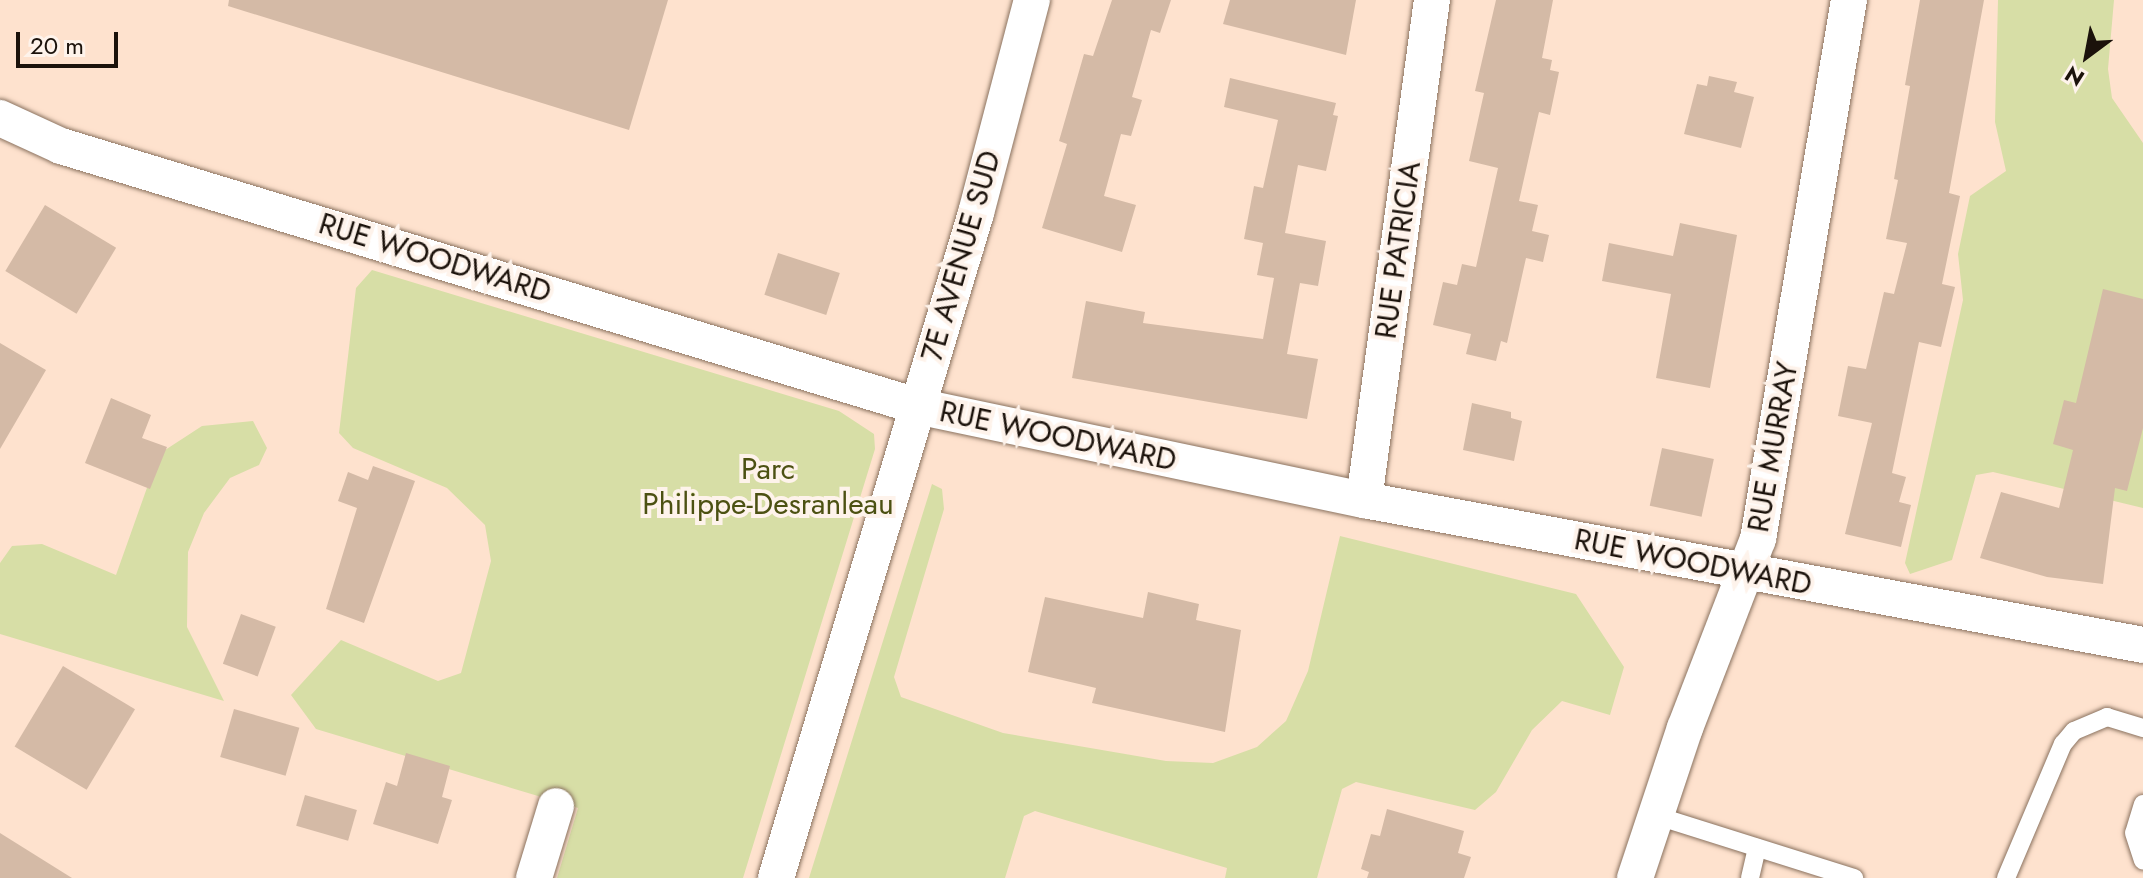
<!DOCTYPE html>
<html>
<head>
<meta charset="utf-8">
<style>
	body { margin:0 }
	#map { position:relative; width:2143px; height:878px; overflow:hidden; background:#fee2ce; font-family:Jost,sans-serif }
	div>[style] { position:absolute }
	.green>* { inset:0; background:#d7dea6 }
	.building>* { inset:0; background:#d4baa6; transform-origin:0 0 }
	.roads { filter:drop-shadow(0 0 2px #8a725f) drop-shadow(0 0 2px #8a725f) }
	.service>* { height:18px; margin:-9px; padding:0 9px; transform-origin:9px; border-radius:9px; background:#fff }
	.minor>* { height:36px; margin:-18px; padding:0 18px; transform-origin:18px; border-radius:18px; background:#fff }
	span { translate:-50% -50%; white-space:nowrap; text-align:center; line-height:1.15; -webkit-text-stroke:8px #fef3eb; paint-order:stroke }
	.street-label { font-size:30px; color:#1b120b }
	.park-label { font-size:30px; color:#4c5112 }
	.north { position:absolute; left:2047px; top:16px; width:80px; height:80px; -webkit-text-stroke:6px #fef3eb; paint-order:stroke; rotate:212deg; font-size:22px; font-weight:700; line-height:32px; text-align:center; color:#1b120b }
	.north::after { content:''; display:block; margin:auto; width:28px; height:36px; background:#1b120b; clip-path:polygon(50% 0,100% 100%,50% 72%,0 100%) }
	.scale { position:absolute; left:16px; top:32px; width:102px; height:36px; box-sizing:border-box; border:4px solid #1b120b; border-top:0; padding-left:10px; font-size:24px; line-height:28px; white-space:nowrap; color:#1b120b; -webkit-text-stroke:6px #fef3eb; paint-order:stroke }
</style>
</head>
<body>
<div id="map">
	<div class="green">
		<i style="clip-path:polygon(1998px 0,2114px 0,2108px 69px,2112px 98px,2143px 143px,2143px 508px,1993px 472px,1976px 475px,1952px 560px,1910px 574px,1905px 563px,1963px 300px,1958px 254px,1970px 196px,2006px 171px,1995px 122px)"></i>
		<i style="clip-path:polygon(372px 270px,839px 411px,874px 434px,875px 449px,743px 878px,557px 878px,578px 808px,316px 729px,291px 695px,341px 640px,438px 681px,461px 673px,491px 561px,485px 525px,447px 488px,353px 448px,339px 433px,356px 288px)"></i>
		<i style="clip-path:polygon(253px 421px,267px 448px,259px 465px,230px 478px,204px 513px,188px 552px,187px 627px,224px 701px,0 634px,0 563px,12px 546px,42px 544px,116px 575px,159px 454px,202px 426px)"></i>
		<i style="clip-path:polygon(932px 484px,942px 489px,944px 509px,894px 677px,901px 697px,1003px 733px,1166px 761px,1213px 763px,1257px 747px,1286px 721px,1308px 671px,1340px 536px,1576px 594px,1624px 667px,1610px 715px,1562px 701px,1532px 730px,1496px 792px,1475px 810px,1356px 782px,1342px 789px,1317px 878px,1225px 878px,1227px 868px,1035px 811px,1024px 816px,1005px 878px,809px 878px)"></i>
	</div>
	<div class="building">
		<i style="clip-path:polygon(229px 0,668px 0,629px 130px,228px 6px)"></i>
		<i style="clip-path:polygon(1112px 0,1171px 0,1160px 33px,1151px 30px,1132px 97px,1142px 100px,1131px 136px,1121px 134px,1104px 196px,1136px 205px,1122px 252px,1042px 228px,1067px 144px,1059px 141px,1084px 54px,1093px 56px)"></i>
		<i style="clip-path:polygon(1230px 0,1356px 0,1346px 55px,1223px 24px)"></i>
		<i style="clip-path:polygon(1496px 0,1553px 0,1542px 58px,1552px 60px,1550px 70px,1559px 72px,1550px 115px,1539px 112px,1519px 201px,1538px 205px,1532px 231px,1549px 235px,1543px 262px,1526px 258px,1507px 343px,1501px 341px,1496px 361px,1466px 354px,1471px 334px,1433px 325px,1443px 282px,1457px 285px,1462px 264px,1476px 267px,1498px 168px,1469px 161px,1484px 93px,1475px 91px)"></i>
		<i style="clip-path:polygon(1920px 0,1984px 0,1949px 193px,1960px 196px,1942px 284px,1955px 287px,1941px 347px,1919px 342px,1892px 473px,1906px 477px,1899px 502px,1911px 505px,1901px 547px,1845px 534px,1872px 423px,1838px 416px,1848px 366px,1866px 369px,1884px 292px,1894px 294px,1907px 243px,1886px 239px,1898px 180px,1894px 179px,1910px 86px,1905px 85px)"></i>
		<i style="clip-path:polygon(1709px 76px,1737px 82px,1734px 92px,1754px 97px,1741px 148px,1684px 134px,1697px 84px,1707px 86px)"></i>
		<i style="clip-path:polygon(1230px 78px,1336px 103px,1333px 115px,1338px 116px,1326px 171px,1298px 165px,1285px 233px,1326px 241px,1318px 286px,1300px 283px,1287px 354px,1318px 359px,1307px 419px,1072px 378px,1086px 301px,1145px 312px,1143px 323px,1263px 339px,1274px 278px,1257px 275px,1263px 243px,1244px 239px,1254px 186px,1263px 188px,1278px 120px,1224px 107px)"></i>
		<i style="left:45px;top:205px;width:83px;height:77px;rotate:31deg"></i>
		<i style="clip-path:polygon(1680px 223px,1737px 235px,1710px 388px,1656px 378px,1671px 294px,1602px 281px,1609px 243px,1673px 256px)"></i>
		<i style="left:778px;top:253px;width:65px;height:44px;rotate:18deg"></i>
		<i style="clip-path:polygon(2103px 289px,2143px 299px,2143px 428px,2127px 491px,2115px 488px,2103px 584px,2047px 577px,1980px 558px,2001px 492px,2059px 508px,2073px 450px,2053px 444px,2064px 400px,2076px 403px)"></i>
		<i style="clip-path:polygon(0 343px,46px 370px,0 449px)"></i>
		<i style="clip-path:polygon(111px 398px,151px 415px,142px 438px,167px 447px,150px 489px,85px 463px)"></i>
		<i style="clip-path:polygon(1472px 403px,1511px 412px,1511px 418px,1522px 421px,1514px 461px,1463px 450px)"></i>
		<i style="left:1662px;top:448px;width:53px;height:59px;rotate:12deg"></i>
		<i style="clip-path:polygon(373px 466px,415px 481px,364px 623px,326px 609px,357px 508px,338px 501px,348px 472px,368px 480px)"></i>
		<i style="clip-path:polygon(1148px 592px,1199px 604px,1196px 620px,1241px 630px,1225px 732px,1092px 703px,1096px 688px,1028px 672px,1045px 597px,1143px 618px)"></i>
		<i style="left:241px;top:614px;width:37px;height:53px;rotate:20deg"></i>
		<i style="left:63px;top:666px;width:84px;height:94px;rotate:31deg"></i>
		<i style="left:234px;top:709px;width:68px;height:50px;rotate:16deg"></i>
		<i style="clip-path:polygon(406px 753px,450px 766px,442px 797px,452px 800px,438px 844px,373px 824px,386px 782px,397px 786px)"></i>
		<i style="left:305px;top:795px;width:54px;height:32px;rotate:16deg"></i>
		<i style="clip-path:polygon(1387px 809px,1464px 831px,1458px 853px,1471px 857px,1464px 878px,1367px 878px,1369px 872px,1361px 869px,1371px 834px,1380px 836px)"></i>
		<i style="clip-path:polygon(0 833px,72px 878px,0 878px)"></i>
	</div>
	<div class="roads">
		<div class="service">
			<i style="left:2143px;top:804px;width:30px;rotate:107deg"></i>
			<i style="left:2134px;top:833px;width:29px;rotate:72deg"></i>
			<i style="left:1654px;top:815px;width:210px;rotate:17.5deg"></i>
			<i style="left:1750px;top:878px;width:31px;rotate:-77deg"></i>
			<i style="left:2006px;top:878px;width:146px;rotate:-67deg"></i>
			<i style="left:2063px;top:744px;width:17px;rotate:-50deg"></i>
			<i style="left:2074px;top:731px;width:36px;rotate:-23deg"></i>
			<i style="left:2107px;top:717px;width:38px;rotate:17deg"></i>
		</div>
		<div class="minor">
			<i style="left:0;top:118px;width:67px;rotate:24.7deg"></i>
			<i style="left:61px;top:146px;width:895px;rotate:16.9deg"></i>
			<i style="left:917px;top:406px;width:457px;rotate:11.9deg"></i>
			<i style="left:1364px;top:500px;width:792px;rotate:10.54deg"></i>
			<i style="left:1364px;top:500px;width:505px;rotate:-82.26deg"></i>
			<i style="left:534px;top:878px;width:75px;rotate:-73deg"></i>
			<i style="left:776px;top:878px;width:694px;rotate:-73.26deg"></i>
			<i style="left:976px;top:213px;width:220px;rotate:-75.3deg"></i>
			<i style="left:1635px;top:878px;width:158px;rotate:-71.6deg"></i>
			<i style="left:1685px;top:728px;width:203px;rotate:-68.9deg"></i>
			<i style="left:1758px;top:539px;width:547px;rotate:-80.42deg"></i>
		</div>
	</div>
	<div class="street-label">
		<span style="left:1398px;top:250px;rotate:-82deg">RUE PATRICIA</span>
		<span style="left:961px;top:256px;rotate:-74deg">7E AVENUE SUD</span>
		<span style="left:435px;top:258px;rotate:17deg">RUE WOODWARD</span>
		<span style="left:1058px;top:436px;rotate:12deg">RUE WOODWARD</span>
		<span style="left:1773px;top:447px;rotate:-80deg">RUE MURRAY</span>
		<span style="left:1693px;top:562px;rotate:11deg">RUE WOODWARD</span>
	</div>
	<div class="park-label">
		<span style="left:768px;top:486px">Parc<br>Philippe-Desranleau</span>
	</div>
	<div class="north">N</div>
	<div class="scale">20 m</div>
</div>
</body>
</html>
